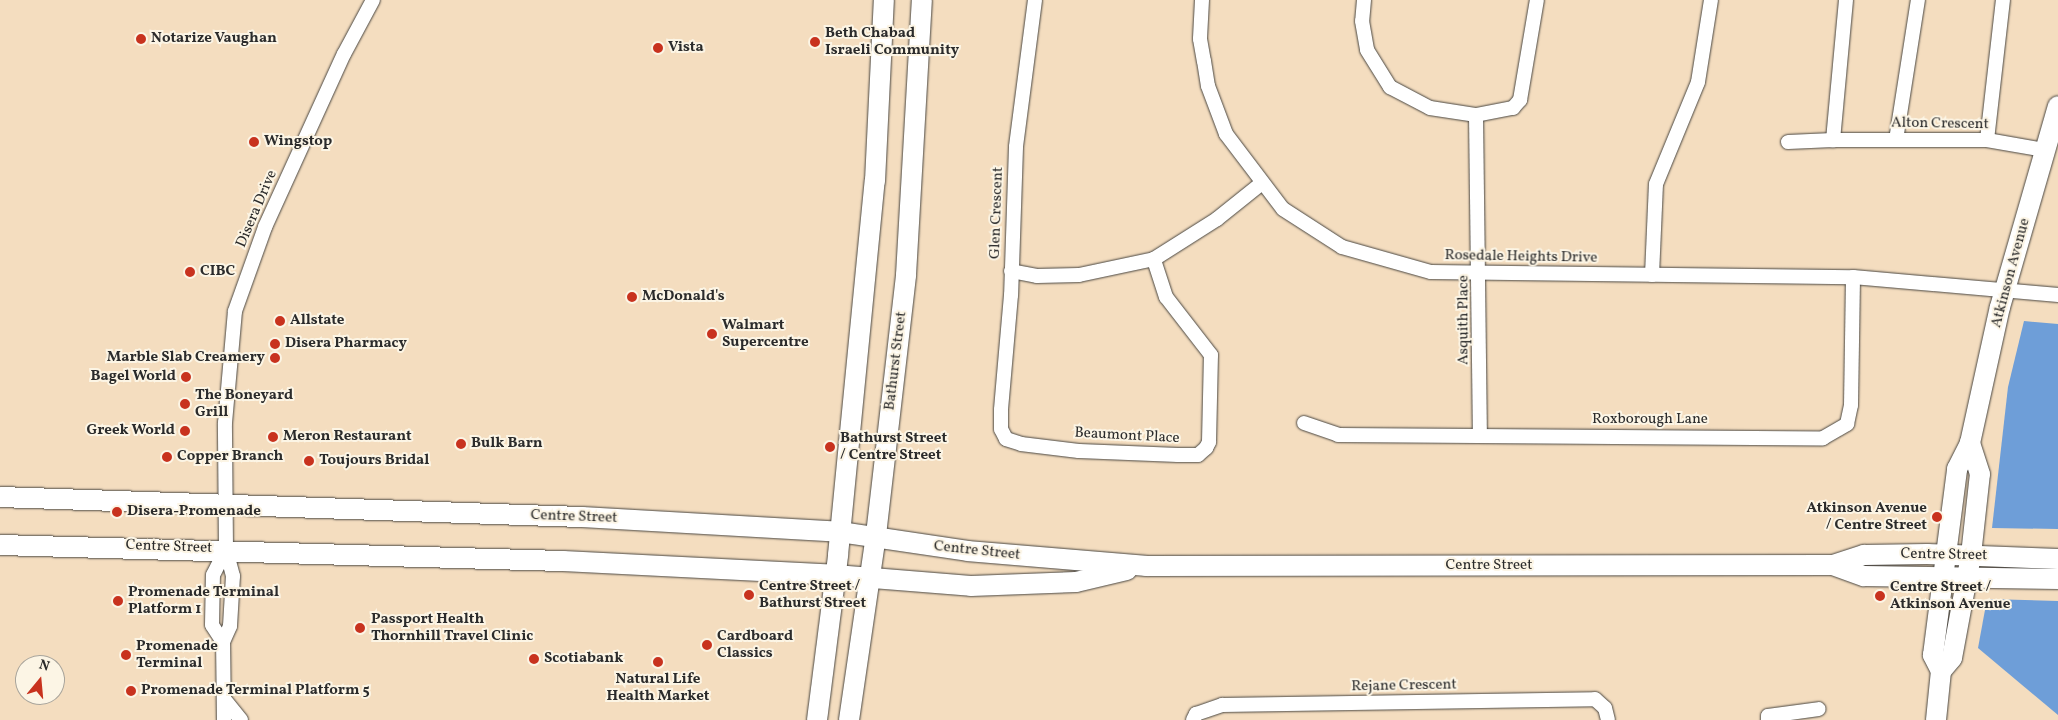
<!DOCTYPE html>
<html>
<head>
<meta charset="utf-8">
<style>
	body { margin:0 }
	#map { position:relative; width:2058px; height:720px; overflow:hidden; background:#f4ddbf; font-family:Vollkorn,serif }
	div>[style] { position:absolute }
	.water>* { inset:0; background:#6e9ed8 }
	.roads { filter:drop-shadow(0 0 1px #494641) drop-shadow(0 0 1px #494641) }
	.street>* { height:14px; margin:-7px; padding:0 7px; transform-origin:7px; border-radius:7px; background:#fff }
	.secondary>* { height:20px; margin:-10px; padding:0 10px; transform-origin:10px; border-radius:10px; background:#fff }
	.dots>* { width:14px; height:14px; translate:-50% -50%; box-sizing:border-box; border:2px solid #fcf5e5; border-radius:50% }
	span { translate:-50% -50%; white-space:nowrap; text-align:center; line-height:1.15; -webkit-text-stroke:4px #fcf5e5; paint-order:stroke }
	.poi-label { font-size:15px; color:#2b2b2b; font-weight:700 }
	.left { translate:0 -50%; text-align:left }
	.right { translate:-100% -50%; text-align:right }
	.street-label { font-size:15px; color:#2b2b2b }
	.north { position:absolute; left:15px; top:655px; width:50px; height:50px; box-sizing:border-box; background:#fcf5e5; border:1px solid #a8a49b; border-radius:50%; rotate:17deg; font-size:14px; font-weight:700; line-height:20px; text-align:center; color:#2b2b2b }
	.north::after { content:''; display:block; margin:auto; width:18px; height:22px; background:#c8321e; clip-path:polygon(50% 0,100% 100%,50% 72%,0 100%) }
</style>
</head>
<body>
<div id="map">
	<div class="water">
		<i style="clip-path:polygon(2024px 321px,2058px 324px,2058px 529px,1992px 528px,2008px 387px)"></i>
		<i style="clip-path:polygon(1987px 599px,2058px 601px,2058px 715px,1978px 648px)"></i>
	</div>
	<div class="roads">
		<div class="street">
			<i style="left:1035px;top:0;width:148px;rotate:97.4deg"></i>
			<i style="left:1016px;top:147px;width:148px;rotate:91.9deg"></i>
			<i style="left:1011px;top:295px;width:115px;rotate:95deg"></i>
			<i style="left:1001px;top:410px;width:19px;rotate:90deg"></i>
			<i style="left:1001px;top:429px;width:11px;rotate:63deg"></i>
			<i style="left:1006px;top:439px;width:16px;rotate:18deg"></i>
			<i style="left:1021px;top:444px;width:58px;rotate:6.9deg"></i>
			<i style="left:1079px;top:451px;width:99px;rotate:2.3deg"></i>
			<i style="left:1178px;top:455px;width:20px"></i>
			<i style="left:1198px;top:455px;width:11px;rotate:-41deg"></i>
			<i style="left:1206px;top:448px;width:7px;rotate:-63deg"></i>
			<i style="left:1209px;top:442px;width:87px;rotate:-88.7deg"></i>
			<i style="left:1211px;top:355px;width:73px;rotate:-127.8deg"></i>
			<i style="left:1166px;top:297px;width:40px;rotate:-108deg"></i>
			<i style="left:1202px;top:0;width:39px;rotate:93deg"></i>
			<i style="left:1200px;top:39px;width:22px;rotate:80deg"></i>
			<i style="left:1204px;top:61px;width:25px;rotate:81deg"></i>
			<i style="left:1208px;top:86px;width:51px;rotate:69.4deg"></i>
			<i style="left:1226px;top:134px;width:94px;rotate:52.8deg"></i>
			<i style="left:1283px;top:209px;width:70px;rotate:32.8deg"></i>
			<i style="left:1342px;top:247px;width:92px;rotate:15.7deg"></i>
			<i style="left:1431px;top:272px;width:422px;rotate:0.7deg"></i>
			<i style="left:1853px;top:277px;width:206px;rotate:5deg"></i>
			<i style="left:1364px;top:0;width:21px;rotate:95deg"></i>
			<i style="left:1362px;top:21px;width:29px;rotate:80deg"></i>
			<i style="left:1367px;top:50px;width:44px;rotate:58.1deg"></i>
			<i style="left:1390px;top:87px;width:45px;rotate:27.7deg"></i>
			<i style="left:1430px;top:108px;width:47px;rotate:8.7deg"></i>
			<i style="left:1476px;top:115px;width:38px;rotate:-11deg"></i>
			<i style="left:1513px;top:108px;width:11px;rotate:-49deg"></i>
			<i style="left:1520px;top:100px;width:101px;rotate:-80.4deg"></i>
			<i style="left:1846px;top:0;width:141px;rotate:95.3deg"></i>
			<i style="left:1833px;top:140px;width:154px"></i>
			<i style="left:1987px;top:140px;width:59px;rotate:9.8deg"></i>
			<i style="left:1476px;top:115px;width:320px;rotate:89.3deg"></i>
			<i style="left:1896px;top:140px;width:142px;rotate:-81.1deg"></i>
			<i style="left:1987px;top:140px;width:141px;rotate:-83.5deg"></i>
			<i style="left:1788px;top:142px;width:45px;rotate:-2.5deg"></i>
			<i style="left:1011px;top:271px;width:26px;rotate:11deg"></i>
			<i style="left:1037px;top:276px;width:42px;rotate:-1.4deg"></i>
			<i style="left:1079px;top:275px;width:77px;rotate:-12deg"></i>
			<i style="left:1154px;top:259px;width:75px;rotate:-32.4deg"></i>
			<i style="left:1217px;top:219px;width:58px;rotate:-38.7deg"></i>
			<i style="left:1652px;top:275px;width:91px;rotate:-87.5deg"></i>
			<i style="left:1656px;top:184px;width:110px;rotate:-67.6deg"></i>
			<i style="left:1698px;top:82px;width:83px;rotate:-81deg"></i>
			<i style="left:1304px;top:423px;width:36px;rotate:19deg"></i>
			<i style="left:1338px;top:435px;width:485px;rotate:0.4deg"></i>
			<i style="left:1823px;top:438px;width:28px;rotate:-30deg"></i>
			<i style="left:1847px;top:424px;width:19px;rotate:-78deg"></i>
			<i style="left:1851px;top:405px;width:128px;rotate:-89.1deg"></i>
			<i style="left:223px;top:642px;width:20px;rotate:-123deg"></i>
			<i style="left:212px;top:625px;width:50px;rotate:-88.9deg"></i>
			<i style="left:213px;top:575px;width:29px;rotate:-63deg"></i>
			<i style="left:224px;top:699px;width:27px;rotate:51deg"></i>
			<i style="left:224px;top:720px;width:78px;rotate:-90.7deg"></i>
			<i style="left:223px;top:642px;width:17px;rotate:-66deg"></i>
			<i style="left:230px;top:626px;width:50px;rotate:-86.6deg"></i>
			<i style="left:233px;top:576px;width:28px;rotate:-105deg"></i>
			<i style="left:226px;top:549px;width:126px;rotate:-90.5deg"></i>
			<i style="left:225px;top:423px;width:112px;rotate:-84.9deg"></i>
			<i style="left:235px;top:311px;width:89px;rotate:-70.3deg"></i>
			<i style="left:265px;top:227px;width:190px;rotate:-65.5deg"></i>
			<i style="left:344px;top:54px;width:61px;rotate:-61.8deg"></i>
			<i style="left:1193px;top:720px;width:7px;rotate:-63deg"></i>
			<i style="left:1196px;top:714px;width:28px;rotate:-19deg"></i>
			<i style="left:1222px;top:705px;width:373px;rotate:-0.9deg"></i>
			<i style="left:1595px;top:699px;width:13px;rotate:42deg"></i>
			<i style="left:1605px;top:708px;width:12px;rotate:76deg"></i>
			<i style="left:1768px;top:720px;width:4px;rotate:-90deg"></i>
			<i style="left:1768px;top:716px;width:51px;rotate:-7.8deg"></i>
		</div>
		<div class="secondary">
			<i style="left:0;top:497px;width:582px;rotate:1.97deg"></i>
			<i style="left:582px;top:517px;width:258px;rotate:3.3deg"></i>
			<i style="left:840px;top:532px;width:129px;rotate:8.4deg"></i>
			<i style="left:968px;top:551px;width:179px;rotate:4.8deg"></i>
			<i style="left:1146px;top:566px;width:687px;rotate:-0.08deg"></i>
			<i style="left:1833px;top:565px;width:33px;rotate:-18deg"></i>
			<i style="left:1864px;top:555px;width:63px;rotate:-0.9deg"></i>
			<i style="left:1927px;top:554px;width:131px;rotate:2.2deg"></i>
			<i style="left:0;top:545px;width:563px;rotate:1.63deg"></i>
			<i style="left:563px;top:561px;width:272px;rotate:2.9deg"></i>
			<i style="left:835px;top:575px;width:136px;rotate:4.6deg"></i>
			<i style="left:971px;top:586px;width:105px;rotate:-2.2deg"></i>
			<i style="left:1076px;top:582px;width:52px;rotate:-13.2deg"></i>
			<i style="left:1833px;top:565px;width:33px;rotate:20deg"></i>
			<i style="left:1864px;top:576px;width:194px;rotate:0.9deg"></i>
			<i style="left:1941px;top:671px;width:17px;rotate:-50deg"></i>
			<i style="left:1952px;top:658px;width:105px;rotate:-79.5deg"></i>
			<i style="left:1971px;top:555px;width:81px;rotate:-83.7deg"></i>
			<i style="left:1980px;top:474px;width:33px;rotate:-108deg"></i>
			<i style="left:817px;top:720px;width:166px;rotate:-82.7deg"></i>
			<i style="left:838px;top:555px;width:376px;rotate:-84.4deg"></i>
			<i style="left:875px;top:181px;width:181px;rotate:-87.2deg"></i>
			<i style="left:849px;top:720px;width:187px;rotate:-81.7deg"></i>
			<i style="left:876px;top:535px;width:262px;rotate:-83.4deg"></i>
			<i style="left:906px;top:275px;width:275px;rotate:-86.7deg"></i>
			<i style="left:1936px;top:720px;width:49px;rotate:-84.2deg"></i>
			<i style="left:1941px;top:671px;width:18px;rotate:-117deg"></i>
			<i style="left:1933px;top:655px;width:188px;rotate:-82.6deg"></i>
			<i style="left:1957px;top:469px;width:29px;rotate:-63deg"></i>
			<i style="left:1970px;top:443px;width:139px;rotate:-77.6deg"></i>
			<i style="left:2000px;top:307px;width:209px;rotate:-73.9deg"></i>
		</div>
	</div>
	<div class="dots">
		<i style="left:141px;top:39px;background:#c8321e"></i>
		<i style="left:815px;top:42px;background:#c8321e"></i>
		<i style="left:658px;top:48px;background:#c8321e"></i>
		<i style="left:254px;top:142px;background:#c8321e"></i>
		<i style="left:190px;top:272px;background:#c8321e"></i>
		<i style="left:632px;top:297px;background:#c8321e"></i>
		<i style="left:280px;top:321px;background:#c8321e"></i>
		<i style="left:712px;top:334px;background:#c8321e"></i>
		<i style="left:275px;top:344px;background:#c8321e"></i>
		<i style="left:275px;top:358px;background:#c8321e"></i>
		<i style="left:186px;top:377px;background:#c8321e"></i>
		<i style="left:185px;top:404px;background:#c8321e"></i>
		<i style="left:185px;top:431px;background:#c8321e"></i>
		<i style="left:273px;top:437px;background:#c8321e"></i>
		<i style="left:461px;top:444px;background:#c8321e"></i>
		<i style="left:830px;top:447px;background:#c8321e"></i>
		<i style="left:167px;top:457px;background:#c8321e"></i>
		<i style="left:309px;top:461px;background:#c8321e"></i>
		<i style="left:117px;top:512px;background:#c8321e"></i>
		<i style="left:1937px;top:517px;background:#c8321e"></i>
		<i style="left:749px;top:595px;background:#c8321e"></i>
		<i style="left:1880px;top:596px;background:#c8321e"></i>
		<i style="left:118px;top:601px;background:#c8321e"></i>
		<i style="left:360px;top:628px;background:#c8321e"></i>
		<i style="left:707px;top:645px;background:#c8321e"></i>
		<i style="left:126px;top:655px;background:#c8321e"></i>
		<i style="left:534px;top:659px;background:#c8321e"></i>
		<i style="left:658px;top:662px;background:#c8321e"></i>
		<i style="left:131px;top:691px;background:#c8321e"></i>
	</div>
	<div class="poi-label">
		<span class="left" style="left:825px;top:42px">Beth Chabad<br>Israeli Community</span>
		<span class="left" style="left:151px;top:39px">Notarize Vaughan</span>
		<span class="left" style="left:668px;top:48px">Vista</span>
		<span class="left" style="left:264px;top:142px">Wingstop</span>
		<span class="left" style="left:200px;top:272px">CIBC</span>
		<span class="left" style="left:642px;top:297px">McDonald's</span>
		<span class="left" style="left:290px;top:321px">Allstate</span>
		<span class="left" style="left:722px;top:334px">Walmart<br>Supercentre</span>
		<span class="left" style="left:285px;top:344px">Disera Pharmacy</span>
		<span class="right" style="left:265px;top:358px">Marble Slab Creamery</span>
		<span class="right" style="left:176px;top:377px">Bagel World</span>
		<span class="left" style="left:195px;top:404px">The Boneyard<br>Grill</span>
		<span class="right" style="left:175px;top:431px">Greek World</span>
		<span class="left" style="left:283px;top:437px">Meron Restaurant</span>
		<span class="left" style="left:840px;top:447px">Bathurst Street<br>/ Centre Street</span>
		<span class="left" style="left:471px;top:444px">Bulk Barn</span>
		<span class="left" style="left:177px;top:457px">Copper Branch</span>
		<span class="left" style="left:319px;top:461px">Toujours Bridal</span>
		<span class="right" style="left:1927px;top:517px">Atkinson Avenue<br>/ Centre Street</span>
		<span class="left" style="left:127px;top:512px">Disera-Promenade</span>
		<span class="left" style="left:759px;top:595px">Centre Street /<br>Bathurst Street</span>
		<span class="left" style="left:1890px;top:596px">Centre Street /<br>Atkinson Avenue</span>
		<span class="left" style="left:128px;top:601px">Promenade Terminal<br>Platform 1</span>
		<span class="left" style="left:371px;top:628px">Passport Health<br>Thornhill Travel Clinic</span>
		<span class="left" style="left:717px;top:645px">Cardboard<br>Classics</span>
		<span class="left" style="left:136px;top:655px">Promenade<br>Terminal</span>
		<span class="left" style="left:544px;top:659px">Scotiabank</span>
		<span style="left:658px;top:688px">Natural Life<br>Health Market</span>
		<span class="left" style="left:141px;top:691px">Promenade Terminal Platform 5</span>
	</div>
	<div class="street-label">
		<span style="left:1940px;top:124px;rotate:1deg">Alton Crescent</span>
		<span style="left:257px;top:209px;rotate:-67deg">Disera Drive</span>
		<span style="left:997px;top:213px;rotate:-88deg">Glen Crescent</span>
		<span style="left:1521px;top:257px;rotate:1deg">Rosedale Heights Drive</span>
		<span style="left:2011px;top:273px;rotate:-75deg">Atkinson Avenue</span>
		<span style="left:1464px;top:320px;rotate:-90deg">Asquith Place</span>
		<span style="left:896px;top:361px;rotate:-83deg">Bathurst Street</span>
		<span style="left:1650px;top:420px">Roxborough Lane</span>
		<span style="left:1127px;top:436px;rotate:3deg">Beaumont Place</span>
		<span style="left:574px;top:517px;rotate:2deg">Centre Street</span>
		<span style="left:169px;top:547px;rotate:2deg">Centre Street</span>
		<span style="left:977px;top:551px;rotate:6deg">Centre Street</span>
		<span style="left:1944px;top:555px;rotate:1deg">Centre Street</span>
		<span style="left:1489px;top:566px">Centre Street</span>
		<span style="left:1404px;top:686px;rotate:-1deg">Rejane Crescent</span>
	</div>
	<div class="north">N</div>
</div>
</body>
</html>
